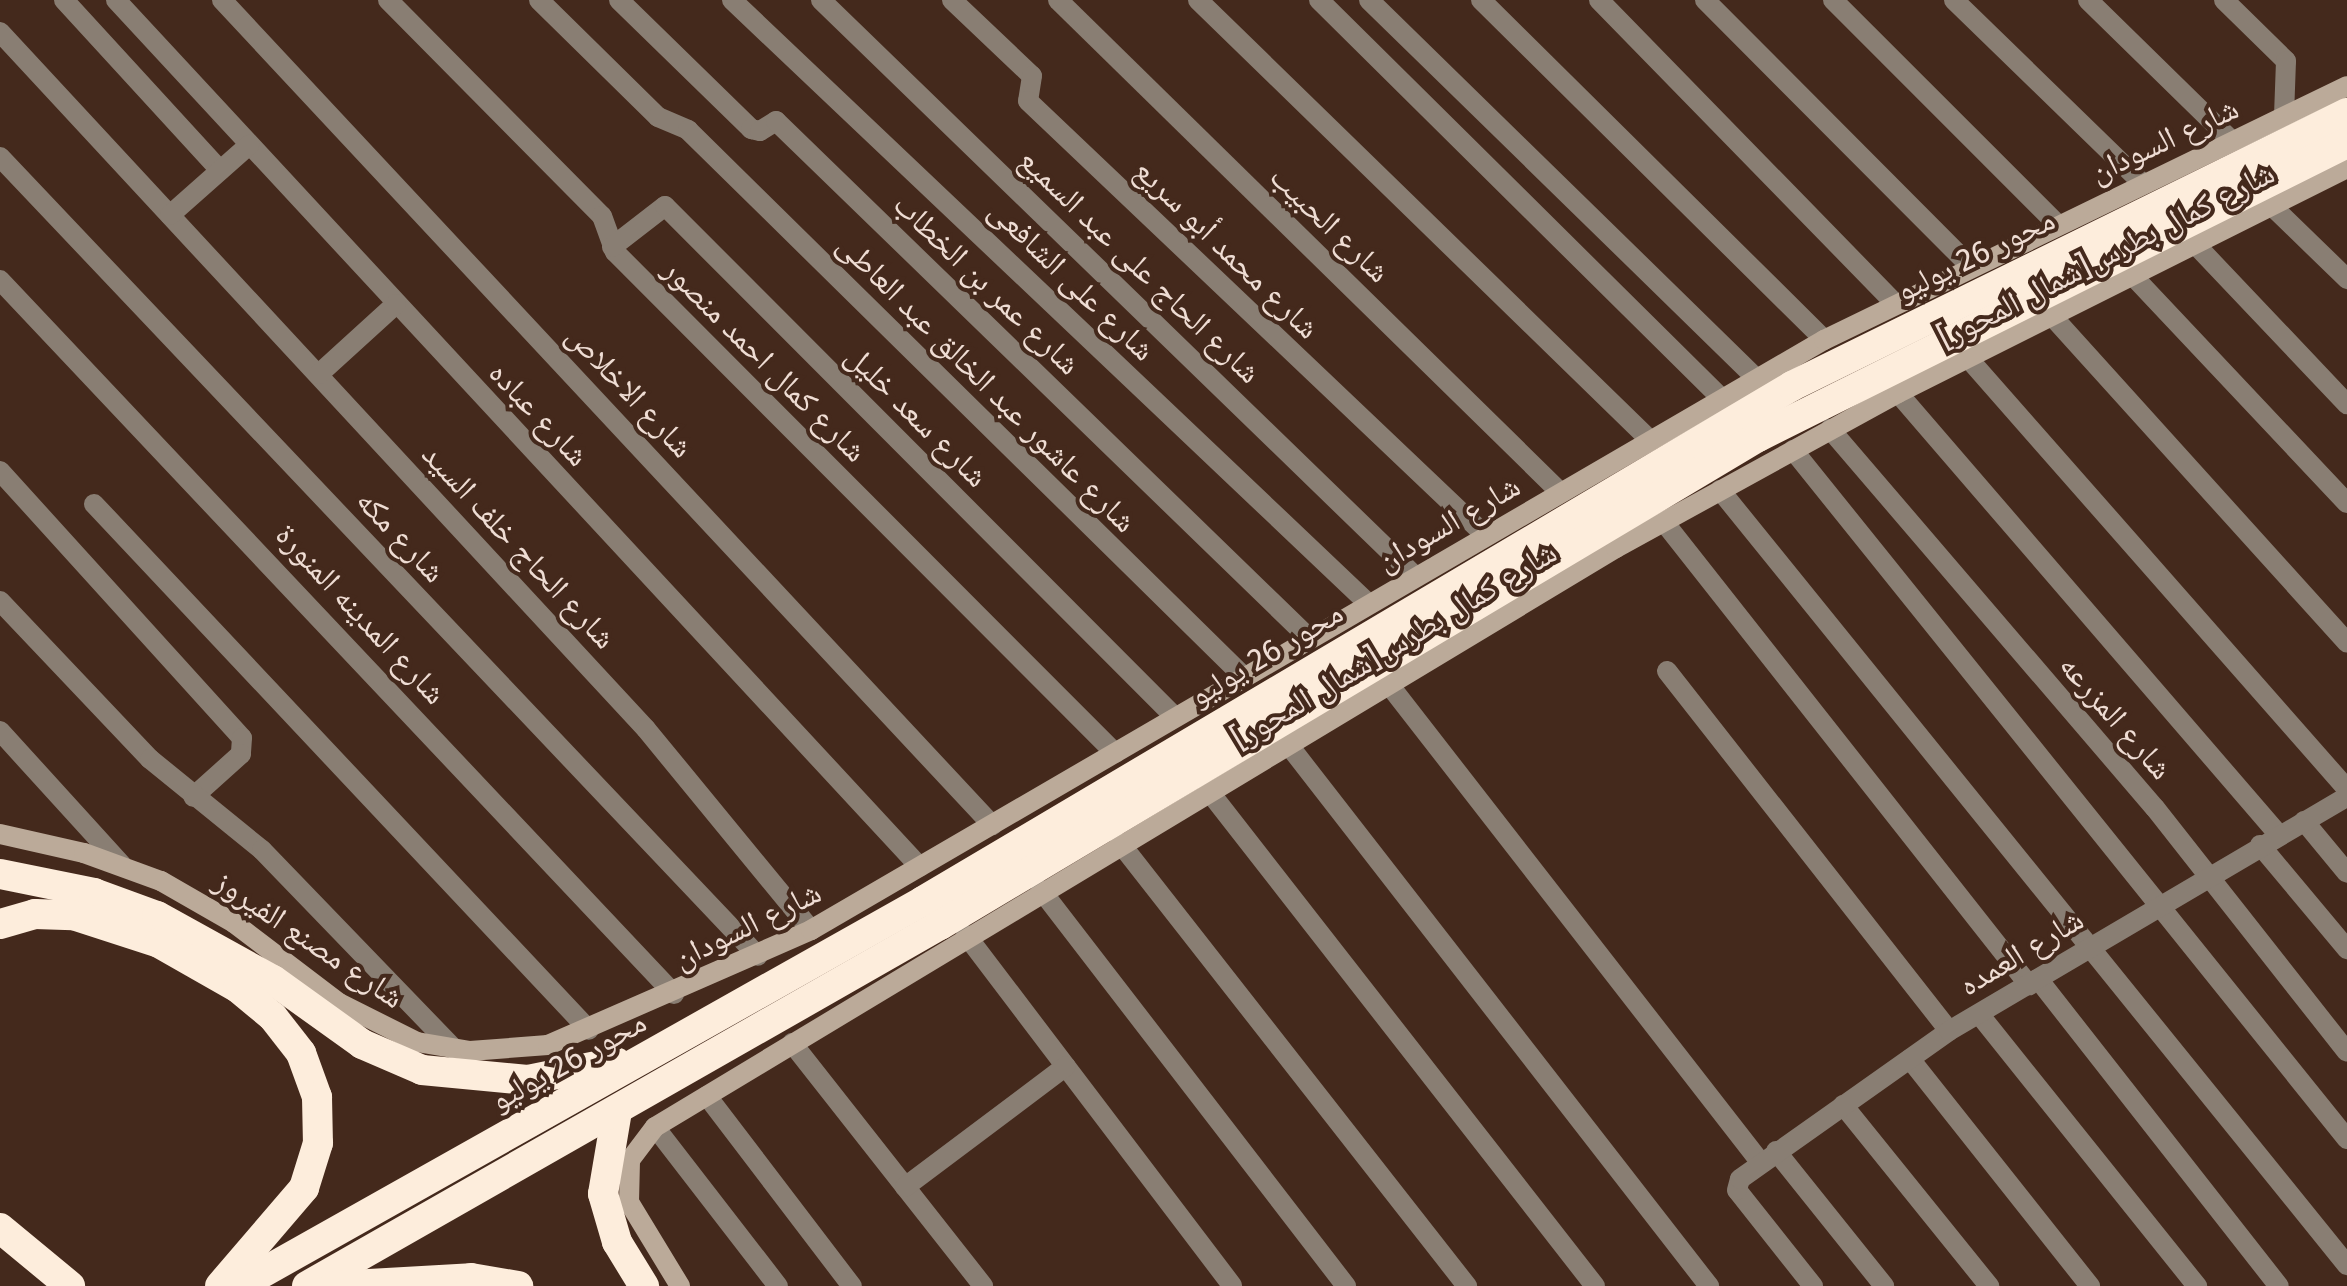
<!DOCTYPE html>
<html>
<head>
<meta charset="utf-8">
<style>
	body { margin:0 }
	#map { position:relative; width:2347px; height:1286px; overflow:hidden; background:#44291c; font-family:"Fira Sans","Noto Naskh Arabic",sans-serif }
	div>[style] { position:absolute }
	.street>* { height:20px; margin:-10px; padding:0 10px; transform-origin:10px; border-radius:10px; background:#897e73 }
	.secondary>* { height:20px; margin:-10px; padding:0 10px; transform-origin:10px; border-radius:10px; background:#ba9 }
	.highway>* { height:30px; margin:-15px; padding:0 15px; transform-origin:15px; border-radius:15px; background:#fdeddc }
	span { translate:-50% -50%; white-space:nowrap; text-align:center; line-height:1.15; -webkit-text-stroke:8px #44291c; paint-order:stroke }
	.street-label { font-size:32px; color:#efddd4 }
</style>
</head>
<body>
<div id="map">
	<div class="street">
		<i style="left:64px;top:0;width:231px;rotate:47.5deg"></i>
		<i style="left:116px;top:0;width:1182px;rotate:47.16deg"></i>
		<i style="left:222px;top:0;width:1129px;rotate:46.97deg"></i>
		<i style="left:388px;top:0;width:304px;rotate:45.3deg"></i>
		<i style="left:602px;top:216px;width:38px;rotate:70deg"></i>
		<i style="left:615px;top:252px;width:708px;rotate:45.06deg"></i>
		<i style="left:539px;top:0;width:167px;rotate:44.5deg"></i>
		<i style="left:658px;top:117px;width:33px;rotate:23deg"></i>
		<i style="left:688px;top:130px;width:780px;rotate:44.53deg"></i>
		<i style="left:619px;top:0;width:185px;rotate:44.3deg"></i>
		<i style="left:751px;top:129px;width:9px;rotate:13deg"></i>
		<i style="left:760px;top:131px;width:19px;rotate:-32deg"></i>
		<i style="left:776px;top:121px;width:744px;rotate:44.13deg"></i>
		<i style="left:732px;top:0;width:878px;rotate:43.48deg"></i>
		<i style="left:821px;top:0;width:829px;rotate:44.12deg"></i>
		<i style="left:952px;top:0;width:110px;rotate:43.5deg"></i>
		<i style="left:1032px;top:76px;width:25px;rotate:99deg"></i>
		<i style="left:1028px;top:101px;width:632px;rotate:43.52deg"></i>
		<i style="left:1058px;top:0;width:703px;rotate:44.42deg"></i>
		<i style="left:1198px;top:0;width:628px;rotate:44.23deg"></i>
		<i style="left:1319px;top:0;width:566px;rotate:44.71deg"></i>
		<i style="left:1369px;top:0;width:541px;rotate:44.33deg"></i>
		<i style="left:1481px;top:0;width:483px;rotate:44.7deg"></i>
		<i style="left:1599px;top:0;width:425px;rotate:45.7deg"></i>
		<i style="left:1705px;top:0;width:377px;rotate:45.1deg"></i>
		<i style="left:1833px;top:0;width:317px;rotate:45deg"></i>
		<i style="left:1954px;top:0;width:262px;rotate:44.2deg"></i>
		<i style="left:2088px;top:0;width:200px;rotate:44.4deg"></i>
		<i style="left:2224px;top:0;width:87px;rotate:44.5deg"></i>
		<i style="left:2286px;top:61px;width:55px;rotate:92.1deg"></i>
		<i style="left:0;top:32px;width:950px;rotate:47.17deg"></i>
		<i style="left:646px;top:729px;width:260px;rotate:50.6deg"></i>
		<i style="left:0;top:157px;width:1101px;rotate:46.51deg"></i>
		<i style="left:2272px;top:206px;width:105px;rotate:44.2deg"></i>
		<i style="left:170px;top:215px;width:106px;rotate:-41.5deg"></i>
		<i style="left:2195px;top:244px;width:221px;rotate:46.5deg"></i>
		<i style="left:612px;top:247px;width:67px;rotate:-37.7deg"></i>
		<i style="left:665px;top:206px;width:722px;rotate:45.06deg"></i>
		<i style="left:2133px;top:276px;width:312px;rotate:46.7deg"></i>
		<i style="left:0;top:280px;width:982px;rotate:46.65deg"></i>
		<i style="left:2052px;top:316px;width:440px;rotate:47.9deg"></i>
		<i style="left:1968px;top:358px;width:574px;rotate:48.67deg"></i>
		<i style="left:319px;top:374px;width:104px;rotate:-42.3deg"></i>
		<i style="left:1898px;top:393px;width:584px;rotate:49.24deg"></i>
		<i style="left:1830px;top:429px;width:499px;rotate:49.4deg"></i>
		<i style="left:2155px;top:808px;width:310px;rotate:51.8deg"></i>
		<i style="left:1793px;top:450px;width:884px;rotate:51.2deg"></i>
		<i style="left:0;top:471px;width:360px;rotate:47.8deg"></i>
		<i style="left:242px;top:738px;width:16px;rotate:94deg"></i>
		<i style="left:241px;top:754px;width:64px;rotate:138.1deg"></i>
		<i style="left:1720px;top:490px;width:997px;rotate:51.03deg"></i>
		<i style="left:94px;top:504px;width:722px;rotate:46.74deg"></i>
		<i style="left:1664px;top:522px;width:590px;rotate:51.75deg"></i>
		<i style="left:0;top:601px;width:218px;rotate:46.5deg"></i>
		<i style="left:150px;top:759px;width:144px;rotate:39.1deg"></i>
		<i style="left:262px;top:850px;width:278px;rotate:46deg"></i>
		<i style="left:1667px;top:671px;width:457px;rotate:51.9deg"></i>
		<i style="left:1387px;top:682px;width:609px;rotate:52.13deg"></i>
		<i style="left:0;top:731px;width:181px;rotate:47.7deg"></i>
		<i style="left:1287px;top:743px;width:688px;rotate:52.15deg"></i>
		<i style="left:1208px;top:790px;width:629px;rotate:52.04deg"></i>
		<i style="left:2304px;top:821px;width:67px;rotate:50.4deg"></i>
		<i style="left:1120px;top:843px;width:563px;rotate:51.93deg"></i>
		<i style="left:2260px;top:845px;width:136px;rotate:50.1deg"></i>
		<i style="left:1041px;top:890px;width:500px;rotate:52.4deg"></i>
		<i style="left:966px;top:935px;width:440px;rotate:52.8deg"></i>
		<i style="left:2038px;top:979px;width:390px;rotate:51.9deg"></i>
		<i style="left:1979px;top:1014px;width:349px;rotate:51.3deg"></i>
		<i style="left:792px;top:1043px;width:309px;rotate:51.8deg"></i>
		<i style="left:1910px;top:1059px;width:290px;rotate:51.6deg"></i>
		<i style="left:707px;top:1096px;width:239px;rotate:52.7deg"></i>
		<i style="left:1843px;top:1105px;width:233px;rotate:51.1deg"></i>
		<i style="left:655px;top:1127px;width:201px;rotate:52.3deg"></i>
		<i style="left:1776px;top:1151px;width:173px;rotate:51.3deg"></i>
		<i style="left:905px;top:1187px;width:201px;rotate:-36.9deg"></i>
		<i style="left:1813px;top:1286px;width:122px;rotate:-128.4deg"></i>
		<i style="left:1737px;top:1190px;width:11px;rotate:-75deg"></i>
		<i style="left:1740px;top:1179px;width:256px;rotate:-35.3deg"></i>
		<i style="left:1949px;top:1031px;width:462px;rotate:-30.5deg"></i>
	</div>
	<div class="secondary">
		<i style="left:0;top:834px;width:86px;rotate:12.7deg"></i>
		<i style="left:84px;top:853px;width:82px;rotate:20deg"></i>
		<i style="left:161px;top:881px;width:84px;rotate:29.9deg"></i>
		<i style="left:234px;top:923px;width:132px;rotate:37.3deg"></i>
		<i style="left:339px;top:1003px;width:87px;rotate:26.6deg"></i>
		<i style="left:417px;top:1042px;width:54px;rotate:9.6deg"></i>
		<i style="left:470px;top:1051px;width:78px;rotate:-4.4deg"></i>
		<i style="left:548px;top:1045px;width:287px;rotate:-23.6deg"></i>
		<i style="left:811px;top:930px;width:1172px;rotate:-30.22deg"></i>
		<i style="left:1824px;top:340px;width:581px;rotate:-25.9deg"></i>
		<i style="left:680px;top:1286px;width:98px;rotate:-121.3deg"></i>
		<i style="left:629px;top:1202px;width:42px;rotate:-88.6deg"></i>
		<i style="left:630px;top:1160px;width:41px;rotate:-52.9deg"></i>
		<i style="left:655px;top:1127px;width:1122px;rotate:-31.07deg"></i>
		<i style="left:1616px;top:548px;width:322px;rotate:-28.8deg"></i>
		<i style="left:1898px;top:393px;width:502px;rotate:-26.62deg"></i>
	</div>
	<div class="highway">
		<i style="left:0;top:874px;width:96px;rotate:11.4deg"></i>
		<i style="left:94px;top:893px;width:67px;rotate:20.1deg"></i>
		<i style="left:157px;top:916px;width:132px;rotate:28.9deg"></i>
		<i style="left:273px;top:980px;width:110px;rotate:35.7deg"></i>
		<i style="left:362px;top:1044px;width:65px;rotate:23.4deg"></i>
		<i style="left:422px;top:1070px;width:106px;rotate:5.4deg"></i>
		<i style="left:528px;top:1080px;width:90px;rotate:-11.6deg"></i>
		<i style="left:0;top:924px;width:36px;rotate:-16deg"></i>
		<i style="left:35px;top:914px;width:38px;rotate:2deg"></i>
		<i style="left:73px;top:915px;width:90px;rotate:18deg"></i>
		<i style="left:159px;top:943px;width:91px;rotate:29.7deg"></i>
		<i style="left:238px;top:988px;width:45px;rotate:39.6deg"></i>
		<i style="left:273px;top:1017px;width:46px;rotate:52.1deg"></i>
		<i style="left:301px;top:1053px;width:47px;rotate:70deg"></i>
		<i style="left:317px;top:1097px;width:46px;rotate:88.8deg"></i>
		<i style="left:318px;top:1143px;width:47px;rotate:107.3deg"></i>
		<i style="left:304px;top:1188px;width:129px;rotate:130.6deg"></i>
		<i style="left:617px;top:1111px;width:84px;rotate:99.6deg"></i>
		<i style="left:603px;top:1194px;width:50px;rotate:73.7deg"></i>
		<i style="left:617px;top:1242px;width:52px;rotate:58.5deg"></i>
		<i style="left:0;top:1228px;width:91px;rotate:39.6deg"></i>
		<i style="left:239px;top:1286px;width:785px;rotate:-29.37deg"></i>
		<i style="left:923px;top:901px;width:1010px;rotate:-30.65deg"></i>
		<i style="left:1792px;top:386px;width:619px;rotate:-26.19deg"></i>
		<i style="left:307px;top:1286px;width:729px;rotate:-29.7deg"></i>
		<i style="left:940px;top:925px;width:953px;rotate:-30.82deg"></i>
		<i style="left:1758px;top:437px;width:658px;rotate:-26.53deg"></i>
		<i style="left:334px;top:1286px;width:137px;rotate:-3.3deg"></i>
		<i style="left:471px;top:1278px;width:48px;rotate:9.7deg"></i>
	</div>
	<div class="street-label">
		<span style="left:2164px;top:140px;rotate:-25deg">شارع السودان</span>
		<span style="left:1330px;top:224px;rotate:44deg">شارع الحبيب</span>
		<span style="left:1227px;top:249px;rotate:44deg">شارع محمد أبو سريع</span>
		<span style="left:1975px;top:255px;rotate:-26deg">محور 26 يوليو</span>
		<span style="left:2106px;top:255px;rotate:-27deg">شارع كمال بطرس[شمال المحور]</span>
		<span style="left:1140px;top:266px;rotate:44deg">شارع الحاج على عبد السميع</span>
		<span style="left:1072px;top:280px;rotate:44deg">شارع على الشافعى</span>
		<span style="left:987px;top:284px;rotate:44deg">شارع عمر بن الخطاب</span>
		<span style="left:765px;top:360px;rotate:45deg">شارع كمال احمد منصور</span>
		<span style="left:987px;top:383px;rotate:45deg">شارع عاشور عبد الخالق عبد العاطى</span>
		<span style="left:630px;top:391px;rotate:47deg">شارع الاخلاص</span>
		<span style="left:539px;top:414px;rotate:47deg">شارع عباده</span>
		<span style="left:917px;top:416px;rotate:45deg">شارع سعد خليل</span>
		<span style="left:1448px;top:523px;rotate:-30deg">شارع السودان</span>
		<span style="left:401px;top:536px;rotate:47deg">شارع مكه</span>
		<span style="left:519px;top:546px;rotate:47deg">شارع الحاج خلف السيد</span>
		<span style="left:361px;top:614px;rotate:47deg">شارع المدينه المنورة</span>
		<span style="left:1394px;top:645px;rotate:-31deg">شارع كمال بطرس[شمال المحور]</span>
		<span style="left:1266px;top:654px;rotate:-31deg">محور 26 يوليو</span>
		<span style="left:2116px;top:717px;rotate:49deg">شارع المزرعه</span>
		<span style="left:747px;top:925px;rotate:-26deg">شارع السودان</span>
		<span style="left:309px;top:939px;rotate:34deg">شارع مصنع الفيروز</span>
		<span style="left:2021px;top:952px;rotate:-31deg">شارع العمده</span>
		<span style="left:568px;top:1061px;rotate:-29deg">محور 26 يوليو</span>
	</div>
</div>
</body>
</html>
